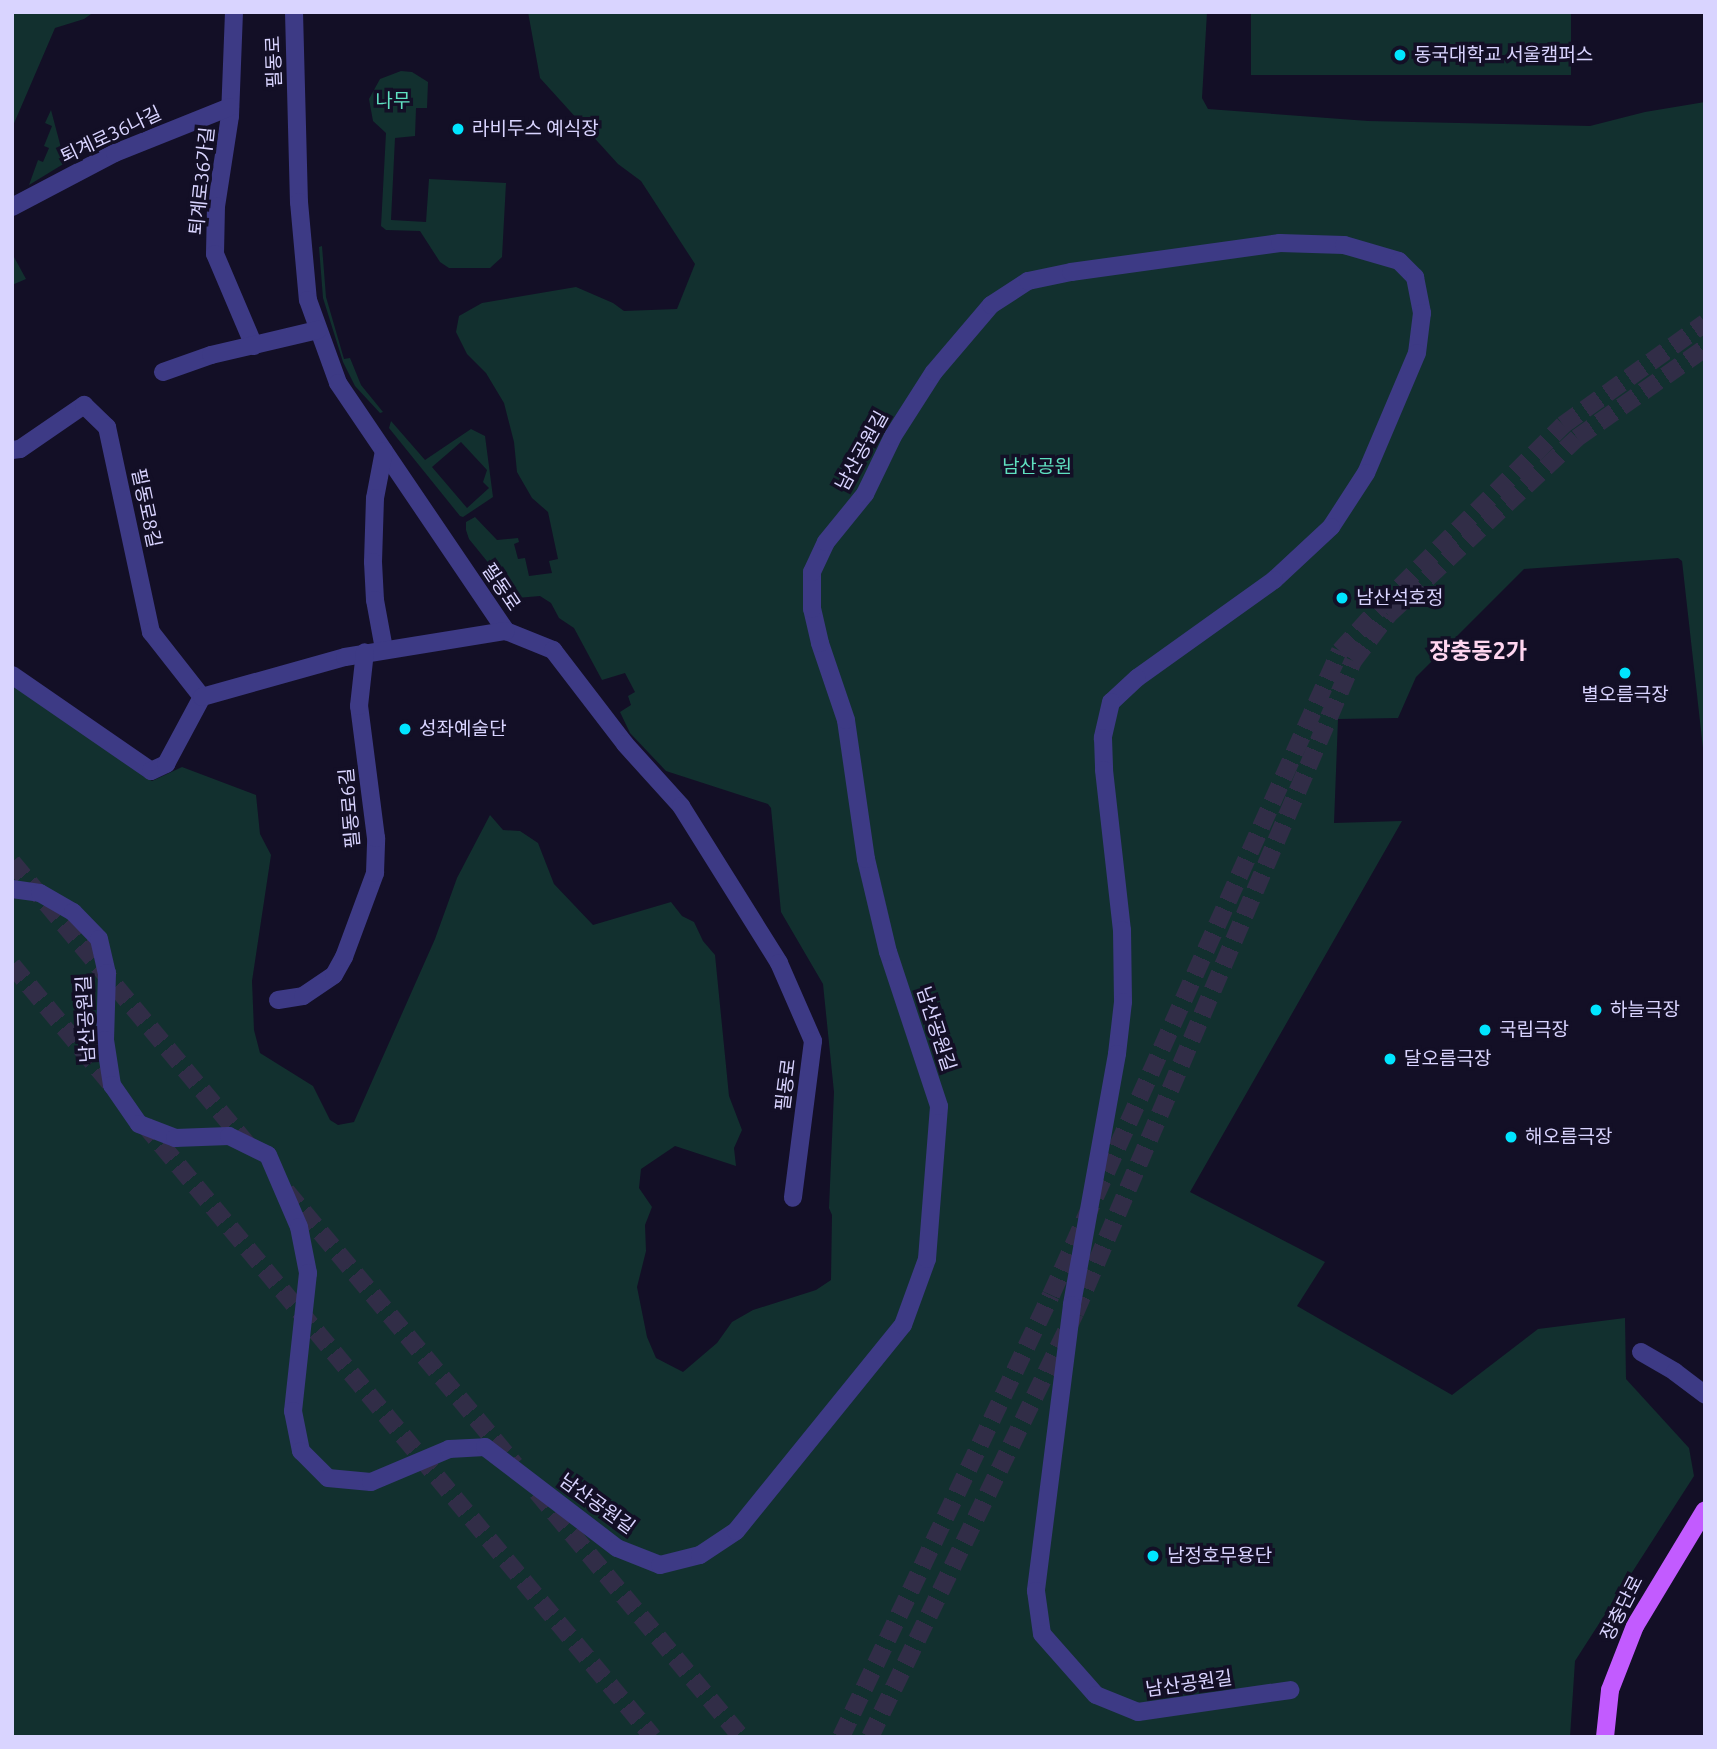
<!DOCTYPE html>
<html>
<head>
<meta charset="utf-8">
<style>
	body { margin:0 }
	#map { position:relative; width:1717px; height:1749px; overflow:hidden; background:#130f26; font-family:Ubuntu,"Noto Sans KR",sans-serif }
	div>[style] { position:absolute }
	.green>* { inset:0; background:#12302f; transform-origin:0 0 }
	.major-tunnel>* { height:18px; margin-top:-9px; transform-origin:0; background:repeating-linear-gradient(90deg,#312d47 0 18px,transparent 0 27px) }
	.minor>* { height:18px; margin:-9px; padding:0 9px; transform-origin:9px; border-radius:9px; background:#3d3a85 }
	.major>* { height:18px; margin:-9px; padding:0 9px; transform-origin:9px; border-radius:9px; background:#c25bff }
	.dots>* { width:19px; height:19px; translate:-50% -50%; box-sizing:border-box; border:4px solid #130f26; border-radius:50% }
	span { translate:-50% -50%; white-space:nowrap; text-align:center; line-height:1.15; -webkit-text-stroke:7px #130f26; paint-order:stroke }
	.poi-label { font-size:19px; color:#d9d4ff }
	.left { translate:0 -50%; text-align:left }
	.street-label { font-size:19px; color:#d9d4ff }
	.park-label { font-size:19px; color:#5fe0c0 }
	.quarter-label { font-size:23px; color:#ffd6f0; font-weight:700 }
	.frame { position:absolute; inset:0; border:14px solid #d9d4ff; pointer-events:none }
</style>
</head>
<body>
<div id="map">
	<div class="green">
		<i style="clip-path:polygon(12px 12px,94px 12px,84px 19px,55px 28px,12px 128px)"></i>
		<i style="clip-path:polygon(528px 12px,1207px 12px,1202px 98px,1208px 109px,1368px 121px,1590px 126px,1645px 112px,1705px 102px,1705px 766px,1682px 561px,1678px 558px,1524px 569px,1416px 677px,1398px 718px,1338px 719px,1334px 823px,1402px 821px,1190px 1192px,1325px 1262px,1297px 1306px,1452px 1395px,1538px 1329px,1625px 1318px,1626px 1379px,1689px 1448px,1694px 1476px,1575px 1661px,1570px 1737px,12px 1737px,12px 682px,152px 781px,182px 767px,256px 795px,260px 834px,271px 855px,252px 981px,254px 1030px,260px 1053px,313px 1086px,330px 1120px,338px 1125px,354px 1122px,435px 939px,457px 878px,490px 815px,503px 830px,520px 831px,538px 843px,554px 884px,593px 925px,671px 902px,682px 916px,694px 922px,703px 941px,715px 955px,729px 1096px,742px 1130px,734px 1148px,736px 1166px,675px 1146px,641px 1169px,639px 1188px,652px 1207px,645px 1225px,646px 1251px,637px 1287px,647px 1337px,656px 1358px,683px 1372px,717px 1343px,732px 1322px,753px 1310px,816px 1290px,831px 1280px,832px 1215px,829px 1208px,834px 1092px,823px 984px,781px 912px,771px 808px,768px 804px,666px 771px,630px 733px,620px 712px,631px 705px,628px 696px,635px 692px,625px 673px,602px 680px,574px 628px,559px 618px,551px 603px,540px 596px,517px 598px,469px 539px,466px 530px,466px 522px,475px 517px,497px 540px,518px 538px,519px 542px,514px 544px,518px 559px,525px 558px,529px 576px,552px 573px,549px 561px,558px 559px,548px 512px,532px 498px,517px 472px,514px 442px,504px 403px,486px 373px,467px 354px,456px 332px,459px 316px,482px 303px,576px 287px,613px 303px,624px 311px,677px 309px,695px 264px,641px 181px,618px 164px,540px 78px)"></i>
		<i style="left:1251px;top:12px;width:320px;height:63px"></i>
		<i style="clip-path:polygon(401px 71px,412px 72px,428px 82px,427px 108px,416px 108px,415px 136px,395px 138px,391px 220px,426px 222px,429px 179px,506px 183px,502px 257px,490px 268px,449px 268px,440px 262px,420px 231px,386px 230px,381px 226px,386px 133px,373px 121px,369px 99px,380px 79px)"></i>
		<i style="clip-path:polygon(51px 110px,65px 163px,29px 185px,38px 160px,43px 162px,49px 148px,44px 146px,52px 126px,45px 123px)"></i>
		<i style="clip-path:polygon(322px 246px,326px 297px,344px 359px,350px 358px,361px 385px,383px 412px,380px 413px,355px 386px,343px 362px,323px 298px,319px 247px)"></i>
		<i style="clip-path:polygon(14px 257px,26px 279px,12px 285px,12px 258px)"></i>
		<i style="clip-path:polygon(evenodd,391px 421px,425px 460px,471px 429px,485px 436px,493px 497px,463px 517px,460px 516px,389px 428px,391px 421px,461px 442px,487px 470px,483px 482px,489px 488px,467px 508px,432px 467px,461px 442px)"></i>
	</div>
	<div class="major-tunnel">
		<i style="left:12px;top:862px;width:372px;rotate:50.2deg"></i>
		<i style="left:12px;top:965px;width:161px;rotate:50.3deg"></i>
		<i style="left:144px;top:1124px;width:797px;rotate:50.3deg"></i>
		<i style="left:286px;top:1191px;width:357px;rotate:50.1deg"></i>
		<i style="left:537px;top:1492px;width:319px;rotate:50.2deg"></i>
		<i style="left:841px;top:1737px;width:489px;rotate:-64.6deg"></i>
		<i style="left:1051px;top:1295px;width:706px;rotate:-65.83deg"></i>
		<i style="left:1340px;top:651px;width:61px;rotate:-47.7deg"></i>
		<i style="left:1381px;top:606px;width:257px;rotate:-44.8deg"></i>
		<i style="left:1563px;top:425px;width:175px;rotate:-35.7deg"></i>
		<i style="left:870px;top:1737px;width:471px;rotate:-64.2deg"></i>
		<i style="left:1075px;top:1313px;width:709px;rotate:-66.91deg"></i>
		<i style="left:1353px;top:661px;width:58px;rotate:-52.7deg"></i>
		<i style="left:1388px;top:615px;width:259px;rotate:-43.1deg"></i>
		<i style="left:1577px;top:438px;width:156px;rotate:-35.1deg"></i>
	</div>
	<div class="minor">
		<i style="left:234px;top:12px;width:104px;rotate:92.2deg"></i>
		<i style="left:230px;top:116px;width:91px;rotate:98.8deg"></i>
		<i style="left:216px;top:206px;width:48px;rotate:91.2deg"></i>
		<i style="left:215px;top:254px;width:100px;rotate:67deg"></i>
		<i style="left:294px;top:12px;width:190px;rotate:88.5deg"></i>
		<i style="left:299px;top:202px;width:98px;rotate:84.8deg"></i>
		<i style="left:308px;top:300px;width:88px;rotate:70.1deg"></i>
		<i style="left:338px;top:383px;width:300px;rotate:55.9deg"></i>
		<i style="left:506px;top:631px;width:51px;rotate:22deg"></i>
		<i style="left:553px;top:650px;width:118px;rotate:52.5deg"></i>
		<i style="left:625px;top:744px;width:84px;rotate:47.9deg"></i>
		<i style="left:681px;top:806px;width:185px;rotate:58deg"></i>
		<i style="left:779px;top:963px;width:85px;rotate:66.4deg"></i>
		<i style="left:813px;top:1041px;width:158px;rotate:97.3deg"></i>
		<i style="left:12px;top:207px;width:116px;rotate:-27.7deg"></i>
		<i style="left:115px;top:153px;width:124px;rotate:-21.8deg"></i>
		<i style="left:163px;top:372px;width:51px;rotate:-19.5deg"></i>
		<i style="left:211px;top:355px;width:110px;rotate:-13.2deg"></i>
		<i style="left:12px;top:450px;width:8px;rotate:-7deg"></i>
		<i style="left:20px;top:449px;width:78px;rotate:-34.5deg"></i>
		<i style="left:84px;top:405px;width:32px;rotate:44deg"></i>
		<i style="left:107px;top:427px;width:210px;rotate:77.9deg"></i>
		<i style="left:151px;top:632px;width:83px;rotate:51.9deg"></i>
		<i style="left:384px;top:451px;width:48px;rotate:100.8deg"></i>
		<i style="left:375px;top:498px;width:64px;rotate:91.8deg"></i>
		<i style="left:373px;top:562px;width:38px;rotate:87deg"></i>
		<i style="left:375px;top:600px;width:50px;rotate:79.6deg"></i>
		<i style="left:12px;top:675px;width:169px;rotate:34.6deg"></i>
		<i style="left:151px;top:771px;width:17px;rotate:-25deg"></i>
		<i style="left:166px;top:764px;width:76px;rotate:-61.8deg"></i>
		<i style="left:202px;top:697px;width:148px;rotate:-15.6deg"></i>
		<i style="left:345px;top:657px;width:163px;rotate:-9.2deg"></i>
		<i style="left:12px;top:889px;width:28px;rotate:8deg"></i>
		<i style="left:40px;top:893px;width:38px;rotate:30deg"></i>
		<i style="left:73px;top:912px;width:37px;rotate:46deg"></i>
		<i style="left:99px;top:939px;width:35px;rotate:77deg"></i>
		<i style="left:107px;top:973px;width:67px;rotate:91.7deg"></i>
		<i style="left:105px;top:1040px;width:46px;rotate:81.2deg"></i>
		<i style="left:112px;top:1085px;width:47px;rotate:55.3deg"></i>
		<i style="left:139px;top:1124px;width:39px;rotate:21deg"></i>
		<i style="left:175px;top:1138px;width:54px;rotate:-2.1deg"></i>
		<i style="left:229px;top:1136px;width:43px;rotate:26deg"></i>
		<i style="left:268px;top:1155px;width:78px;rotate:66.7deg"></i>
		<i style="left:299px;top:1227px;width:47px;rotate:78.9deg"></i>
		<i style="left:308px;top:1273px;width:139px;rotate:96.2deg"></i>
		<i style="left:293px;top:1411px;width:41px;rotate:78.7deg"></i>
		<i style="left:301px;top:1451px;width:38px;rotate:45deg"></i>
		<i style="left:328px;top:1478px;width:43px;rotate:5.3deg"></i>
		<i style="left:371px;top:1482px;width:85px;rotate:-22.9deg"></i>
		<i style="left:449px;top:1449px;width:36px;rotate:-3deg"></i>
		<i style="left:485px;top:1447px;width:166px;rotate:37.4deg"></i>
		<i style="left:617px;top:1548px;width:46px;rotate:21.6deg"></i>
		<i style="left:660px;top:1565px;width:41px;rotate:-14deg"></i>
		<i style="left:700px;top:1555px;width:43px;rotate:-33.7deg"></i>
		<i style="left:736px;top:1531px;width:265px;rotate:-51deg"></i>
		<i style="left:903px;top:1325px;width:70px;rotate:-70deg"></i>
		<i style="left:927px;top:1259px;width:153px;rotate:-85.5deg"></i>
		<i style="left:939px;top:1106px;width:162px;rotate:-108.3deg"></i>
		<i style="left:888px;top:952px;width:96px;rotate:-103.3deg"></i>
		<i style="left:866px;top:859px;width:140px;rotate:-98.2deg"></i>
		<i style="left:846px;top:720px;width:81px;rotate:-108.7deg"></i>
		<i style="left:820px;top:643px;width:35px;rotate:-103deg"></i>
		<i style="left:812px;top:609px;width:37px;rotate:-90deg"></i>
		<i style="left:812px;top:572px;width:33px;rotate:-65deg"></i>
		<i style="left:826px;top:542px;width:62px;rotate:-50.9deg"></i>
		<i style="left:865px;top:494px;width:64px;rotate:-64.2deg"></i>
		<i style="left:893px;top:436px;width:76px;rotate:-57.4deg"></i>
		<i style="left:934px;top:372px;width:88px;rotate:-49.6deg"></i>
		<i style="left:991px;top:305px;width:44px;rotate:-33deg"></i>
		<i style="left:1028px;top:281px;width:44px;rotate:-11.8deg"></i>
		<i style="left:1071px;top:272px;width:211px;rotate:-7.9deg"></i>
		<i style="left:1280px;top:243px;width:64px;rotate:1.8deg"></i>
		<i style="left:1344px;top:245px;width:57px;rotate:16.2deg"></i>
		<i style="left:1399px;top:261px;width:23px;rotate:45deg"></i>
		<i style="left:1415px;top:277px;width:37px;rotate:79deg"></i>
		<i style="left:1422px;top:313px;width:40px;rotate:97.1deg"></i>
		<i style="left:1417px;top:353px;width:130px;rotate:113deg"></i>
		<i style="left:1366px;top:473px;width:64px;rotate:122.9deg"></i>
		<i style="left:1331px;top:527px;width:78px;rotate:137.1deg"></i>
		<i style="left:1274px;top:580px;width:168px;rotate:144.4deg"></i>
		<i style="left:1137px;top:678px;width:35px;rotate:137deg"></i>
		<i style="left:1111px;top:702px;width:37px;rotate:103deg"></i>
		<i style="left:1103px;top:738px;width:32px;rotate:88deg"></i>
		<i style="left:1104px;top:770px;width:161px;rotate:83.6deg"></i>
		<i style="left:1122px;top:930px;width:72px;rotate:89.2deg"></i>
		<i style="left:1123px;top:1002px;width:52px;rotate:96.6deg"></i>
		<i style="left:1117px;top:1054px;width:255px;rotate:100.2deg"></i>
		<i style="left:1072px;top:1305px;width:288px;rotate:97.2deg"></i>
		<i style="left:1036px;top:1591px;width:43px;rotate:82.1deg"></i>
		<i style="left:1042px;top:1634px;width:81px;rotate:48.5deg"></i>
		<i style="left:1096px;top:1695px;width:45px;rotate:22deg"></i>
		<i style="left:1138px;top:1712px;width:154px;rotate:-8.2deg"></i>
		<i style="left:278px;top:1000px;width:25px;rotate:-9deg"></i>
		<i style="left:303px;top:996px;width:37px;rotate:-34deg"></i>
		<i style="left:334px;top:975px;width:21px;rotate:-61deg"></i>
		<i style="left:344px;top:957px;width:90px;rotate:-69.7deg"></i>
		<i style="left:375px;top:873px;width:35px;rotate:-88deg"></i>
		<i style="left:376px;top:838px;width:133px;rotate:-97.3deg"></i>
		<i style="left:359px;top:706px;width:54px;rotate:-83.7deg"></i>
		<i style="left:1641px;top:1352px;width:39px;rotate:30deg"></i>
		<i style="left:1675px;top:1372px;width:38px;rotate:37deg"></i>
	</div>
	<div class="major">
		<i style="left:1605px;top:1737px;width:47px;rotate:-83.9deg"></i>
		<i style="left:1610px;top:1690px;width:69px;rotate:-68.7deg"></i>
		<i style="left:1635px;top:1626px;width:135px;rotate:-58.9deg"></i>
	</div>
	<div class="dots">
		<i style="left:1400px;top:55px;background:#00e5ff"></i>
		<i style="left:458px;top:129px;background:#00e5ff"></i>
		<i style="left:1342px;top:598px;background:#00e5ff"></i>
		<i style="left:1625px;top:673px;background:#00e5ff"></i>
		<i style="left:405px;top:729px;background:#00e5ff"></i>
		<i style="left:1596px;top:1010px;background:#00e5ff"></i>
		<i style="left:1485px;top:1030px;background:#00e5ff"></i>
		<i style="left:1390px;top:1059px;background:#00e5ff"></i>
		<i style="left:1511px;top:1137px;background:#00e5ff"></i>
		<i style="left:1153px;top:1556px;background:#00e5ff"></i>
	</div>
	<div class="poi-label">
		<span class="left" style="left:1414px;top:55px">동국대학교 서울캠퍼스</span>
		<span class="left" style="left:472px;top:129px">라비두스 예식장</span>
		<span class="left" style="left:1356px;top:598px">남산석호정</span>
		<span style="left:1625px;top:695px">별오름극장</span>
		<span class="left" style="left:419px;top:729px">성좌예술단</span>
		<span class="left" style="left:1610px;top:1010px">하늘극장</span>
		<span class="left" style="left:1499px;top:1030px">국립극장</span>
		<span class="left" style="left:1404px;top:1059px">달오름극장</span>
		<span class="left" style="left:1525px;top:1137px">해오름극장</span>
		<span class="left" style="left:1167px;top:1556px">남정호무용단</span>
	</div>
	<div class="street-label">
		<span style="left:274px;top:62px;rotate:-92deg">필동로</span>
		<span style="left:111px;top:135px;rotate:-25deg">퇴계로36나길</span>
		<span style="left:202px;top:181px;rotate:-84deg">퇴계로36가길</span>
		<span style="left:862px;top:451px;rotate:-61deg">남산공원길</span>
		<span style="left:146px;top:508px;rotate:78deg">필동로8길</span>
		<span style="left:501px;top:587px;rotate:56deg">필동로</span>
		<span style="left:350px;top:808px;rotate:-95deg">필동로6길</span>
		<span style="left:86px;top:1019px;rotate:-93deg">남산공원길</span>
		<span style="left:936px;top:1029px;rotate:72deg">남산공원길</span>
		<span style="left:786px;top:1085px;rotate:-83deg">필동로</span>
		<span style="left:597px;top:1504px;rotate:36deg">남산공원길</span>
		<span style="left:1622px;top:1608px;rotate:-63deg">장충단로</span>
		<span style="left:1189px;top:1684px;rotate:-8deg">남산공원길</span>
	</div>
	<div class="park-label">
		<span style="left:393px;top:101px">나무</span>
		<span style="left:1037px;top:467px">남산공원</span>
	</div>
	<div class="quarter-label">
		<span style="left:1478px;top:651px">장충동2가</span>
	</div>
	<div class="frame"></div>
</div>
</body>
</html>
